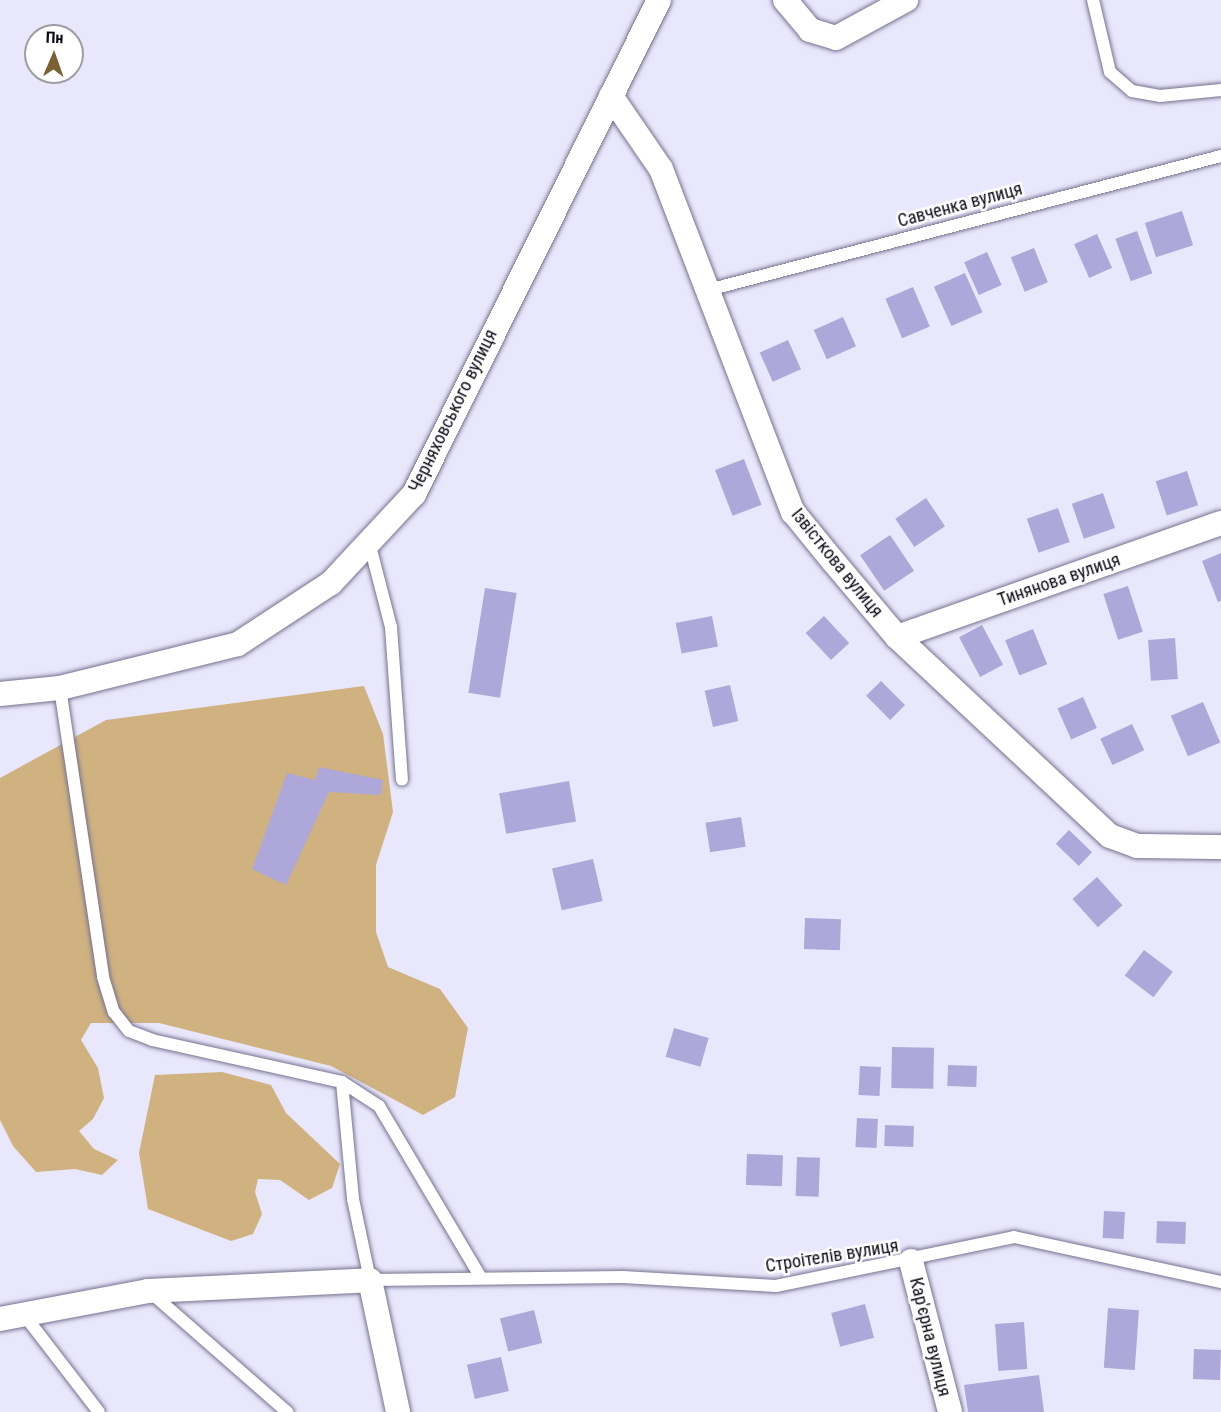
<!DOCTYPE html>
<html>
<head>
<meta charset="utf-8">
<style>
	body { margin:0 }
	#map { position:relative; width:1221px; height:1412px; overflow:hidden; background:#e9e7fb; font-family:"Roboto Condensed",sans-serif }
	div>[style] { position:absolute }
	.forest>* { inset:0; background:#d0b281 }
	.building>* { inset:0; background:#aea7da; transform-origin:0 0 }
	.roads { filter:drop-shadow(0 0 2px #767290) drop-shadow(0 0 2px #767290) }
	.service>* { height:12px; margin:-6px; padding:0 6px; transform-origin:6px; border-radius:6px; background:#fff }
	.minor>* { height:24px; margin:-12px; padding:0 12px; transform-origin:12px; border-radius:12px; background:#fff }
	span { translate:-50% -50%; white-space:nowrap; text-align:center; line-height:1.15; -webkit-text-stroke:5px #fff; paint-order:stroke }
	.street-label { font-size:18px; color:#0c0a15 }
	.north { position:absolute; left:24px; top:24px; width:60px; height:60px; box-sizing:border-box; background:#fff; border:2px solid #9e9da1; border-radius:50%; rotate:2deg; font-size:16px; font-weight:700; line-height:24px; text-align:center; color:#0c0a15 }
	.north::after { content:''; display:block; margin:auto; width:21px; height:27px; background:#7b6032; clip-path:polygon(50% 0,100% 100%,50% 72%,0 100%) }
</style>
</head>
<body>
<div id="map">
	<div class="forest">
		<i style="clip-path:polygon(364px 686px,383px 734px,393px 812px,376px 865px,376px 932px,388px 967px,440px 989px,468px 1028px,455px 1097px,423px 1115px,331px 1066px,159px 1023px,91px 1023px,81px 1040px,98px 1068px,104px 1098px,93px 1119px,79px 1131px,94px 1149px,118px 1160px,102px 1175px,75px 1169px,36px 1172px,13px 1146px,0 1120px,0 778px,106px 720px)"></i>
		<i style="clip-path:polygon(222px 1072px,271px 1085px,286px 1113px,340px 1164px,332px 1188px,309px 1200px,280px 1180px,258px 1179px,255px 1192px,262px 1214px,253px 1234px,231px 1241px,148px 1209px,139px 1153px,155px 1075px)"></i>
	</div>
	<div class="building">
		<i style="left:1182px;top:211px;width:36px;height:39px;rotate:72deg"></i>
		<i style="left:1137px;top:231px;width:45px;height:23px;rotate:70deg"></i>
		<i style="left:1097px;top:234px;width:37px;height:25px;rotate:66deg"></i>
		<i style="left:1034px;top:248px;width:37px;height:25px;rotate:68deg"></i>
		<i style="left:987px;top:252px;width:36px;height:25px;rotate:66deg"></i>
		<i style="left:965px;top:273px;width:43px;height:34px;rotate:66deg"></i>
		<i style="left:913px;top:287px;width:43px;height:30px;rotate:67deg"></i>
		<i style="left:843px;top:317px;width:32px;height:32px;rotate:66deg"></i>
		<i style="left:788px;top:340px;width:32px;height:31px;rotate:66deg"></i>
		<i style="left:744px;top:459px;width:49px;height:31px;rotate:69deg"></i>
		<i style="left:1187px;top:471px;width:36px;height:33px;rotate:72deg"></i>
		<i style="left:1103px;top:493px;width:37px;height:33px;rotate:71deg"></i>
		<i style="left:926px;top:498px;width:34px;height:37px;rotate:56deg"></i>
		<i style="left:1058px;top:508px;width:36px;height:33px;rotate:71deg"></i>
		<i style="left:890px;top:535px;width:43px;height:36px;rotate:56deg"></i>
		<i style="clip-path:polygon(1221px 553px,1221px 601px,1218px 602px,1202px 561px)"></i>
		<i style="left:1128px;top:586px;width:48px;height:26px;rotate:72deg"></i>
		<i style="left:485px;top:588px;width:32px;height:106px;rotate:9deg"></i>
		<i style="left:712px;top:616px;width:31px;height:37px;rotate:79deg"></i>
		<i style="left:824px;top:616px;width:37px;height:25px;rotate:47deg"></i>
		<i style="left:982px;top:625px;width:45px;height:26px;rotate:62deg"></i>
		<i style="left:1033px;top:629px;width:38px;height:30px;rotate:68deg"></i>
		<i style="left:1175px;top:638px;width:41px;height:27px;rotate:86deg"></i>
		<i style="left:881px;top:681px;width:34px;height:21px;rotate:45deg"></i>
		<i style="left:730px;top:685px;width:37px;height:26px;rotate:77deg"></i>
		<i style="left:1083px;top:697px;width:34px;height:28px;rotate:66deg"></i>
		<i style="left:1203px;top:702px;width:44px;height:35px;rotate:67deg"></i>
		<i style="left:1132px;top:724px;width:29px;height:35px;rotate:65deg"></i>
		<i style="clip-path:polygon(319px 767px,383px 780px,381px 795px,329px 792px,286px 885px,252px 869px,287px 773px,315px 780px)"></i>
		<i style="left:569px;top:781px;width:41px;height:71px;rotate:80deg"></i>
		<i style="left:741px;top:817px;width:30px;height:36px;rotate:81deg"></i>
		<i style="left:1069px;top:830px;width:32px;height:19px;rotate:44deg"></i>
		<i style="left:593px;top:859px;width:43px;height:42px;rotate:77deg"></i>
		<i style="left:1097px;top:877px;width:38px;height:33px;rotate:48deg"></i>
		<i style="left:805px;top:918px;width:36px;height:31px;rotate:2deg"></i>
		<i style="left:1144px;top:950px;width:36px;height:32px;rotate:37deg"></i>
		<i style="left:674px;top:1028px;width:36px;height:30px;rotate:16deg"></i>
		<i style="left:892px;top:1047px;width:42px;height:41px;rotate:1deg"></i>
		<i style="left:948px;top:1065px;width:29px;height:21px;rotate:2deg"></i>
		<i style="left:860px;top:1066px;width:21px;height:29px;rotate:3deg"></i>
		<i style="left:857px;top:1118px;width:21px;height:29px;rotate:3deg"></i>
		<i style="left:885px;top:1125px;width:29px;height:21px;rotate:2deg"></i>
		<i style="left:747px;top:1154px;width:36px;height:31px;rotate:2deg"></i>
		<i style="left:797px;top:1157px;width:23px;height:39px;rotate:2deg"></i>
		<i style="left:1104px;top:1211px;width:21px;height:27px;rotate:3deg"></i>
		<i style="left:1157px;top:1221px;width:29px;height:22px;rotate:2deg"></i>
		<i style="left:865px;top:1304px;width:35px;height:35px;rotate:75deg"></i>
		<i style="left:1108px;top:1308px;width:31px;height:60px;rotate:4deg"></i>
		<i style="left:534px;top:1310px;width:34px;height:35px;rotate:76deg"></i>
		<i style="left:1024px;top:1322px;width:47px;height:29px;rotate:86deg"></i>
		<i style="left:1194px;top:1349px;width:27px;height:30px;rotate:2deg"></i>
		<i style="left:501px;top:1357px;width:35px;height:35px;rotate:77deg"></i>
		<i style="clip-path:polygon(1039px 1375px,1044px 1412px,968px 1412px,964px 1385px)"></i>
	</div>
	<div class="roads">
		<div class="service">
			<i style="left:1093px;top:0;width:74px;rotate:76.7deg"></i>
			<i style="left:1110px;top:72px;width:29px;rotate:41deg"></i>
			<i style="left:1132px;top:91px;width:28px;rotate:10deg"></i>
			<i style="left:1160px;top:96px;width:61px;rotate:-5.6deg"></i>
			<i style="left:708px;top:290px;width:530px;rotate:-14.64deg"></i>
			<i style="left:369px;top:542px;width:88px;rotate:75.5deg"></i>
			<i style="left:391px;top:627px;width:153px;rotate:85.9deg"></i>
			<i style="left:60px;top:688px;width:292px;rotate:81.5deg"></i>
			<i style="left:103px;top:977px;width:37px;rotate:73deg"></i>
			<i style="left:114px;top:1012px;width:24px;rotate:52deg"></i>
			<i style="left:129px;top:1031px;width:25px;rotate:21deg"></i>
			<i style="left:152px;top:1040px;width:195px;rotate:12.5deg"></i>
			<i style="left:342px;top:1082px;width:44px;rotate:33deg"></i>
			<i style="left:379px;top:1106px;width:200px;rotate:59.3deg"></i>
			<i style="left:342px;top:1082px;width:118px;rotate:84.6deg"></i>
			<i style="left:353px;top:1199px;width:83px;rotate:78.1deg"></i>
			<i style="left:370px;top:1280px;width:253px;rotate:-0.7deg"></i>
			<i style="left:623px;top:1277px;width:153px;rotate:3.4deg"></i>
			<i style="left:776px;top:1286px;width:243px;rotate:-11.6deg"></i>
			<i style="left:1014px;top:1237px;width:212px;rotate:12.3deg"></i>
			<i style="left:149px;top:1291px;width:184px;rotate:41.2deg"></i>
			<i style="left:25px;top:1316px;width:121px;rotate:52.4deg"></i>
		</div>
		<div class="minor">
			<i style="left:785px;top:0;width:39px;rotate:50deg"></i>
			<i style="left:810px;top:30px;width:27px;rotate:17deg"></i>
			<i style="left:836px;top:38px;width:80px;rotate:-28.5deg"></i>
			<i style="left:611px;top:96px;width:88px;rotate:55.6deg"></i>
			<i style="left:661px;top:169px;width:368px;rotate:69deg"></i>
			<i style="left:793px;top:512px;width:63px;rotate:50.8deg"></i>
			<i style="left:833px;top:561px;width:99px;rotate:49.9deg"></i>
			<i style="left:897px;top:637px;width:291px;rotate:43.1deg"></i>
			<i style="left:1110px;top:836px;width:29px;rotate:20deg"></i>
			<i style="left:1137px;top:846px;width:84px;rotate:0.7deg"></i>
			<i style="left:897px;top:637px;width:343px;rotate:-19.4deg"></i>
			<i style="left:0;top:694px;width:60px;rotate:-5.7deg"></i>
			<i style="left:60px;top:688px;width:183px;rotate:-13.9deg"></i>
			<i style="left:238px;top:644px;width:111px;rotate:-33.3deg"></i>
			<i style="left:331px;top:583px;width:122px;rotate:-47deg"></i>
			<i style="left:414px;top:494px;width:551px;rotate:-63.62deg"></i>
			<i style="left:911px;top:1261px;width:156px;rotate:75.5deg"></i>
			<i style="left:0;top:1319px;width:151px;rotate:-10.7deg"></i>
			<i style="left:148px;top:1291px;width:222px;rotate:-2.8deg"></i>
			<i style="left:370px;top:1280px;width:135px;rotate:78deg"></i>
		</div>
	</div>
	<div class="street-label">
		<span style="left:960px;top:205px;rotate:-15deg">Савченка вулиця</span>
		<span style="left:453px;top:411px;rotate:-64deg">Черняховського вулиця</span>
		<span style="left:837px;top:563px;rotate:51deg">Iзвiсткова вулиця</span>
		<span style="left:1059px;top:580px;rotate:-19deg">Тинянова вулиця</span>
		<span style="left:832px;top:1256px;rotate:-9deg">Строiтелiв вулиця</span>
		<span style="left:930px;top:1337px;rotate:76deg">Кар'єрна вулиця</span>
	</div>
	<div class="north">Пн</div>
</div>
</body>
</html>
